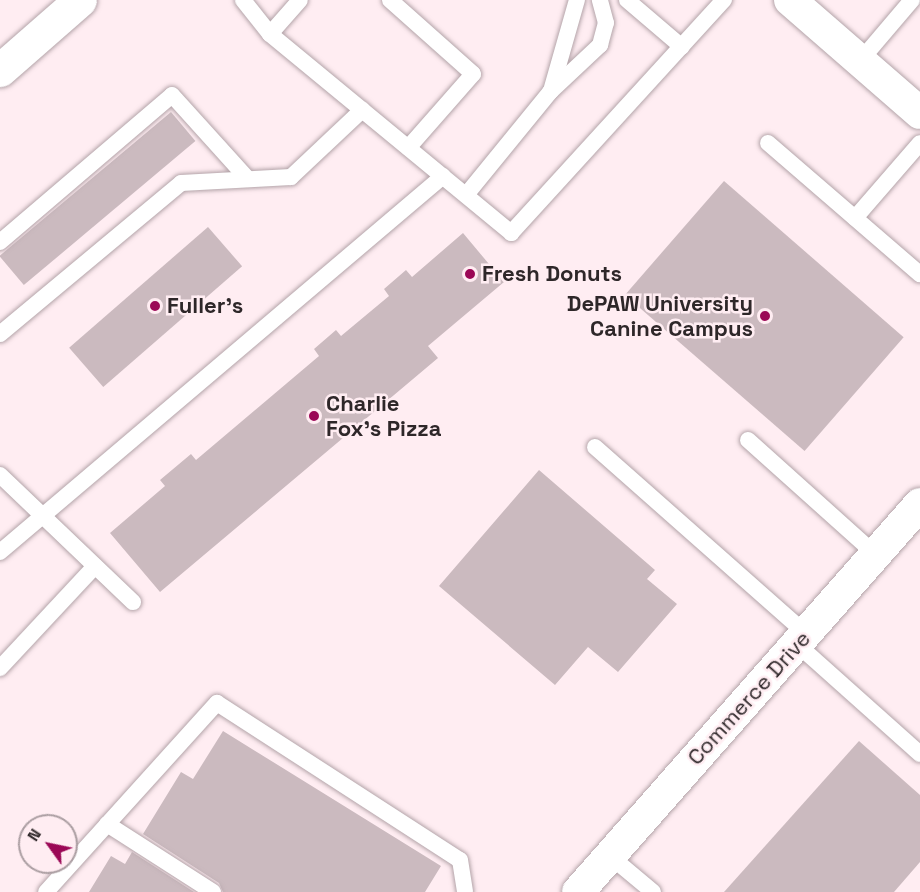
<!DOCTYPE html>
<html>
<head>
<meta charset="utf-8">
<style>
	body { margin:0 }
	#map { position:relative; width:920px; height:892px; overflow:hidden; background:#ffedf2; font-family:"Space Grotesk",sans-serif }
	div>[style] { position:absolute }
	.building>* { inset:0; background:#cbbabf; transform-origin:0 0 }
	.roads { filter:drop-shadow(0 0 2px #b4a4a9) drop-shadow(0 0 2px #b4a4a9) }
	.lane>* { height:16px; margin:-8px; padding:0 8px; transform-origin:8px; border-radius:8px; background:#fff }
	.street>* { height:32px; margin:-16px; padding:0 16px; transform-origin:16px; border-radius:16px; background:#fff }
	.primary>* { height:33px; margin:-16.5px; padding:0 16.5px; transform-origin:16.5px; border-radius:16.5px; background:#fff }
	.dots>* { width:16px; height:16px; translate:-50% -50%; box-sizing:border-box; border:3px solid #ffedf2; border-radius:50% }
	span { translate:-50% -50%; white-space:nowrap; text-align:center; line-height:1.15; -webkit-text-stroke:5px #ffedf2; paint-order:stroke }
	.poi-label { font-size:22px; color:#2e2729; font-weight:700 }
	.left { translate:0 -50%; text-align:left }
	.right { translate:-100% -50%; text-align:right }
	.street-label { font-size:22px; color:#2e2729 }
	.north { position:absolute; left:18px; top:814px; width:60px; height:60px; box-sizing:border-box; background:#ffedf2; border:2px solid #ab9ea2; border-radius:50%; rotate:303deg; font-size:16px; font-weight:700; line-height:24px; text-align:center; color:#2e2729 }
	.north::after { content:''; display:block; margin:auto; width:21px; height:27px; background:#9b0856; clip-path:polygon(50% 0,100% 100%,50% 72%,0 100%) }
</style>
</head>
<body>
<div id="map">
	<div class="building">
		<i style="left:171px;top:112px;width:38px;height:224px;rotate:50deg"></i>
		<i style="left:724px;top:181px;width:238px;height:151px;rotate:41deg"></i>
		<i style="left:208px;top:227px;width:52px;height:184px;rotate:49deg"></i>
		<i style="clip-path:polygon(463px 233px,504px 282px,428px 346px,438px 358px,160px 592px,110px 533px,165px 486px,160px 480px,191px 454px,196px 460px,319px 356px,314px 349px,336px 330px,341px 336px,389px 296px,384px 289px,406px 270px,412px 277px)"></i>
		<i style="clip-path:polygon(539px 470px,655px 570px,647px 579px,677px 604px,618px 672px,588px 647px,555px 685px,439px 586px)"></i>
		<i style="clip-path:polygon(223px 731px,441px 866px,425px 892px,223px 892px,219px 883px,143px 834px,181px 772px,193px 779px)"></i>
		<i style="clip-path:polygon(859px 741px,920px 795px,920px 862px,894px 892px,724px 892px)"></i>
		<i style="clip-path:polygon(132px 852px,194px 892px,89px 892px,111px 856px,125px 864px)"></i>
	</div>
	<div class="roads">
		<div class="lane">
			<i style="left:243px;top:0;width:43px;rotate:51.5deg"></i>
			<i style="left:270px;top:34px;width:313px;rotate:39.5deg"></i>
			<i style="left:511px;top:233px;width:316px;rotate:-47.6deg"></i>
			<i style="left:390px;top:0;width:111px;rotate:41.7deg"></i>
			<i style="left:473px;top:74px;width:98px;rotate:131.3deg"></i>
			<i style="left:627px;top:0;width:72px;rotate:40.5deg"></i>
			<i style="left:270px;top:34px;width:45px;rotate:-48.6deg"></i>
			<i style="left:860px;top:61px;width:80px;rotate:-49.6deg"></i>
			<i style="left:551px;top:91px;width:95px;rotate:-74.1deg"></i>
			<i style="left:768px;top:143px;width:201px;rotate:40.8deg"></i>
			<i style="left:466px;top:195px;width:133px;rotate:-50.8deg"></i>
			<i style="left:550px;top:92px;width:69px;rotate:-43.2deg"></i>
			<i style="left:600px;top:45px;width:23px;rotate:-75deg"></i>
			<i style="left:606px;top:23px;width:24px;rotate:-105deg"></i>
			<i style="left:855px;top:218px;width:99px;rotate:-49.1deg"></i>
			<i style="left:0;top:242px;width:226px;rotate:-40.5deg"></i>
			<i style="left:172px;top:95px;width:113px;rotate:47.9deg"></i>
			<i style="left:0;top:334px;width:236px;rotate:-39.8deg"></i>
			<i style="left:181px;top:183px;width:110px;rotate:-3.1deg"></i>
			<i style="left:291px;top:177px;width:98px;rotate:-43.3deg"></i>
			<i style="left:748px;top:440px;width:172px;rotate:41.9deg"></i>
			<i style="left:595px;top:447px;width:282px;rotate:41.5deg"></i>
			<i style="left:0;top:475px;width:184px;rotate:43.7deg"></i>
			<i style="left:0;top:552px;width:581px;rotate:-40.32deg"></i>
			<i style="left:797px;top:644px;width:165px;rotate:41.8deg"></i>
			<i style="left:0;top:668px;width:139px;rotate:-47deg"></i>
			<i style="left:107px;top:824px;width:126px;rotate:32.7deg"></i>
			<i style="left:610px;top:856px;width:56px;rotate:39.9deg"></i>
			<i style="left:46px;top:892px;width:255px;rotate:-47.9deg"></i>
			<i style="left:217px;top:703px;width:289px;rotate:32.9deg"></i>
			<i style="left:460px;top:860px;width:32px;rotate:81deg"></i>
		</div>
		<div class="street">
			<i style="left:790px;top:0;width:172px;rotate:41deg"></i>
			<i style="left:578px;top:892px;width:517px;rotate:-48.61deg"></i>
		</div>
		<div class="primary">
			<i style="left:0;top:70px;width:106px;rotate:-41.2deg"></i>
		</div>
	</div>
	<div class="dots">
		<i style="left:470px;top:274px;background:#9b0856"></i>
		<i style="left:155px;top:306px;background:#9b0856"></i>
		<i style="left:765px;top:316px;background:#9b0856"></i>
		<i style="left:314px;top:416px;background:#9b0856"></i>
	</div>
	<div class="poi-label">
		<span class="left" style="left:482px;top:274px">Fresh Donuts</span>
		<span class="right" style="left:753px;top:316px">DePAW University<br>Canine Campus</span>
		<span class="left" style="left:167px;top:306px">Fuller's</span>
		<span class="left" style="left:326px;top:416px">Charlie<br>Fox's Pizza</span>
	</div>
	<div class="street-label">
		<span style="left:749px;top:698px;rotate:-48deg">Commerce Drive</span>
	</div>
	<div class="north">N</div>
</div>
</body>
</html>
